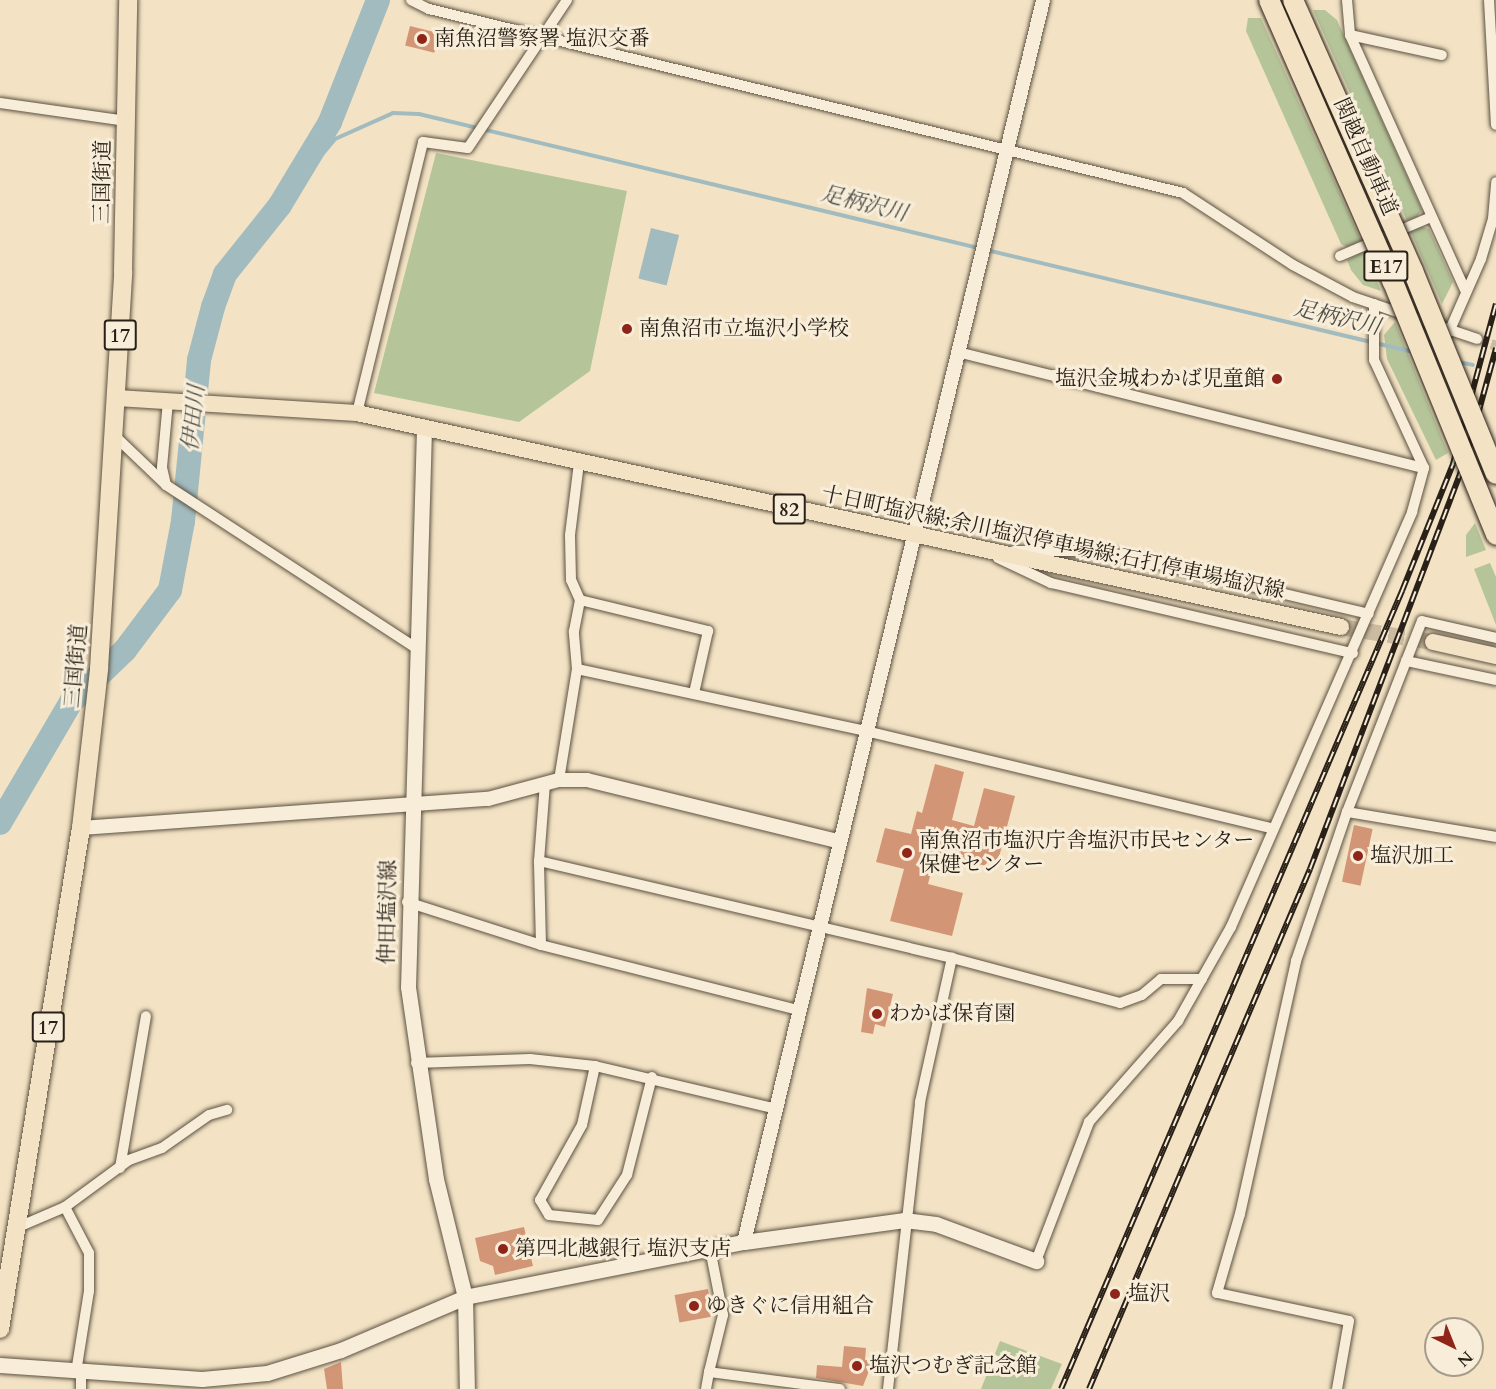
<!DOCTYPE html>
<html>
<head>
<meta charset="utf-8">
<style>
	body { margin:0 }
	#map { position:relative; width:1496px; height:1389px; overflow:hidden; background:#f3e3c4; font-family:Cardo,"Noto Serif JP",serif }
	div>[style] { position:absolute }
	.green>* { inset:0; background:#b5c599 }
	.water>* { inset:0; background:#a1bbbf; transform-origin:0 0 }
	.stream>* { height:4px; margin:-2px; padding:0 2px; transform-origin:2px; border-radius:2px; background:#a1bbbf }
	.river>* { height:24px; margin:-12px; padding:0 12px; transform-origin:12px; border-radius:12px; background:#a1bbbf }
	.building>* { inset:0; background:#d29676; transform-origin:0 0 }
	.minor-tunnel>* { height:10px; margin-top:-5px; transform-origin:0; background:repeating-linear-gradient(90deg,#cbbca1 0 10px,transparent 0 15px) }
	.primary-tunnel>* { height:16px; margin-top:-8px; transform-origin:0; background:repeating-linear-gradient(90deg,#cbbca1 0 16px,transparent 0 24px) }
	.roads { filter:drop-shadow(0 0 2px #5c5142) drop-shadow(0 0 2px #5c5142) }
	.minor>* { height:10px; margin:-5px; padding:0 5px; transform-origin:5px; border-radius:5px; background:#f7edd9 }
	.tertiary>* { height:14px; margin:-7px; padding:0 7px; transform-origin:7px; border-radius:7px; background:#f7edd9 }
	.secondary>* { height:15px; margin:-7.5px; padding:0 7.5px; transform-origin:7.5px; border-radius:7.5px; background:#f7edd9 }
	.primary>* { height:16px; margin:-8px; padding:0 8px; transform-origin:8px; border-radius:8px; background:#f3e3c4 }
	.trunk>* { height:18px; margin:-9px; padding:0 9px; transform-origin:9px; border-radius:9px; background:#f3e3c4 }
	.rail>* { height:6px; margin-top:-3px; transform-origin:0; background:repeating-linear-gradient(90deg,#f7edd9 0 11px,#292017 0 22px); box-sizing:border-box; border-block:2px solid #292017 }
	.bridges { filter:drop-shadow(0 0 2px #292017) drop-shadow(0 0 2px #292017) }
	.motorway-bridge>* { height:20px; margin:-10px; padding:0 10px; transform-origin:10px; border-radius:10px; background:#f3e3c4 }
	.dots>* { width:16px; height:16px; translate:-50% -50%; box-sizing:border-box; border:3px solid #f7edd9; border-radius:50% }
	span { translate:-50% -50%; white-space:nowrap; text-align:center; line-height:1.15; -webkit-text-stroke:6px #f7edd9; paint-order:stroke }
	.shield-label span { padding:2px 4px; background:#f7edd9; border:2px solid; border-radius:4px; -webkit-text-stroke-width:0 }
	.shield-label { font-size:20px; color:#292017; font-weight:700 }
	.poi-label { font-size:21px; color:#292017 }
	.left { translate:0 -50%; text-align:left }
	.right { translate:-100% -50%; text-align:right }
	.street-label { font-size:21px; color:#292017 }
	.water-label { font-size:22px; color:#4d4e49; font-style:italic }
	.north { position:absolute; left:1424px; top:1317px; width:60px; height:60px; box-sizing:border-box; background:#f7edd9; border:2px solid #a59b8b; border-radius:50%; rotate:137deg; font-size:16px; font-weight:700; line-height:24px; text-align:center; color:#292017 }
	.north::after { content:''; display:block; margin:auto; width:21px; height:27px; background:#8f2418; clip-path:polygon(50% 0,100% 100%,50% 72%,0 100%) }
</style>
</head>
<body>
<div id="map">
	<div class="green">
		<i style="clip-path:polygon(1313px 10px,1325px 10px,1337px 20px,1422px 210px,1417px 217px,1407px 221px)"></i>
		<i style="clip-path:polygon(1248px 18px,1261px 18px,1361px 241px,1347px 247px,1341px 244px,1246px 31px)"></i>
		<i style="clip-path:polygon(436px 153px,627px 191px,590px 371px,519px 422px,374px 393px)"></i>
		<i style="clip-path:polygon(1421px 226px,1429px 229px,1453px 282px,1442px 304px,1410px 230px)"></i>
		<i style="clip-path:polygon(1364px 251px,1381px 291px,1363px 285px,1351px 270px,1347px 260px)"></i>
		<i style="clip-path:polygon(1395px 322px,1448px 453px,1436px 460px,1387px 359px,1384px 335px)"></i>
		<i style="clip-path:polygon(1475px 523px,1486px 550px,1466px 557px,1466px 535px)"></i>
		<i style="clip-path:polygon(1490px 563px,1496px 577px,1496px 625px,1474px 569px)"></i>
		<i style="clip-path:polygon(1000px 1341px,1062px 1364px,1051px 1389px,981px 1389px)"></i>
	</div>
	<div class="water">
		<i style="left:651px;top:228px;width:29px;height:52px;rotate:14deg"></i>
	</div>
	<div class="stream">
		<i style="left:280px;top:205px;width:86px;rotate:-50.2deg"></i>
		<i style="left:335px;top:139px;width:64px;rotate:-24.1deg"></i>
		<i style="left:393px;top:113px;width:26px;rotate:2deg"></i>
		<i style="left:419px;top:114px;width:1022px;rotate:13.47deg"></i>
		<i style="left:1459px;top:362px;width:14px;rotate:12deg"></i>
	</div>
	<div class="river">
		<i style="left:0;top:823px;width:140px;rotate:-59.6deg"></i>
		<i style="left:71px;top:702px;width:75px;rotate:-43.9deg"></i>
		<i style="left:125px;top:650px;width:75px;rotate:-53.1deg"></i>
		<i style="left:170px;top:590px;width:70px;rotate:-79.3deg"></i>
		<i style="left:183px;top:521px;width:162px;rotate:-84.3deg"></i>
		<i style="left:199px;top:360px;width:55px;rotate:-75.2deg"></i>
		<i style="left:213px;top:307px;width:35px;rotate:-70deg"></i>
		<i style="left:225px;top:274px;width:88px;rotate:-51.4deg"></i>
		<i style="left:280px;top:205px;width:97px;rotate:-58.9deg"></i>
		<i style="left:330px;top:122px;width:131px;rotate:-68.5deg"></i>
	</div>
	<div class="building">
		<i style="left:410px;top:26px;width:30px;height:20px;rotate:14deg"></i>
		<i style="clip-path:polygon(935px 764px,964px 772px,952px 820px,974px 826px,984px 788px,1015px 796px,998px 861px,988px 858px,986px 866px,936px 853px,928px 884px,963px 893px,952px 936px,890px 921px,904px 869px,876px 862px,885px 828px,911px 834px,917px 811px,922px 813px)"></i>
		<i style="left:1354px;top:825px;width:19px;height:58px;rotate:12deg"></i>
		<i style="clip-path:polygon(867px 988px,893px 994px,885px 1027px,875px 1024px,873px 1034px,861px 1032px)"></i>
		<i style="clip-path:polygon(524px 1227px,533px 1266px,495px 1275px,493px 1266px,480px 1261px,475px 1238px)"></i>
		<i style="left:708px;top:1289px;width:28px;height:34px;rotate:80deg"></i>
		<i style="clip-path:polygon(844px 1346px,866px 1348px,865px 1360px,873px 1361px,863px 1386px,816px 1378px,817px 1365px,842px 1367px)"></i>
		<i style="clip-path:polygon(341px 1362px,343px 1389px,327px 1389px,324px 1369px)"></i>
	</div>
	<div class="minor-tunnel">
		<i style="left:1477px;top:339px;width:20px;rotate:20deg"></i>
	</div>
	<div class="primary-tunnel">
		<i style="left:1341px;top:627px;width:93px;rotate:9.3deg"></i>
	</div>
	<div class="roads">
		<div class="minor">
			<i style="left:411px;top:0;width:20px;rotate:27deg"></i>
			<i style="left:429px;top:9px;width:776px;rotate:13.71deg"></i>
			<i style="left:1183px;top:193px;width:131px;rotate:33.2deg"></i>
			<i style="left:1293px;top:265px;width:68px;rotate:28.1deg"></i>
			<i style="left:1353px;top:297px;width:131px;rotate:18.7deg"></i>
			<i style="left:1347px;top:0;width:35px;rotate:85deg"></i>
			<i style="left:1350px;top:35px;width:280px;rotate:65.7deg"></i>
			<i style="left:1489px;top:0;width:125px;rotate:86.8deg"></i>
			<i style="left:1350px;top:35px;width:94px;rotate:12.3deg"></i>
			<i style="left:0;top:103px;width:128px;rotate:8.1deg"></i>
			<i style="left:1340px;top:256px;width:99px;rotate:-23.2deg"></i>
			<i style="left:1449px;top:332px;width:80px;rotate:-66.3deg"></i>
			<i style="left:1481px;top:259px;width:42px;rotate:-73.3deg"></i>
			<i style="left:1493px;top:219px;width:37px;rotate:-85deg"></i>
			<i style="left:958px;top:352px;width:480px;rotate:14deg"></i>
			<i style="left:357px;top:413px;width:279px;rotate:-76.3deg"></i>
			<i style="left:423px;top:142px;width:45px;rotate:7.6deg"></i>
			<i style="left:468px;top:148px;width:178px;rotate:-56.2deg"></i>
			<i style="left:116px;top:437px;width:69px;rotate:43.8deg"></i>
			<i style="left:166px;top:485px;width:298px;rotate:33.1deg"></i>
			<i style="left:166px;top:485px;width:18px;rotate:-103deg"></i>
			<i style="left:162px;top:467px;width:66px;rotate:-84.8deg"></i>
			<i style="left:1014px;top:551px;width:89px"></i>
			<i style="left:1103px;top:551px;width:273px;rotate:13.3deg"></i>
			<i style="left:998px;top:558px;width:59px;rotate:25.3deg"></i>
			<i style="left:1051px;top:583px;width:310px;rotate:13.1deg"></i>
			<i style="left:580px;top:600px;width:132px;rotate:13.6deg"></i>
			<i style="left:708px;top:631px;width:64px;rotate:102.7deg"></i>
			<i style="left:1406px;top:661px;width:92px;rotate:11.9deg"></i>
			<i style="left:577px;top:669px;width:296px;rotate:12.1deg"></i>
			<i style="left:866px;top:731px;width:419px;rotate:13.5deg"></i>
			<i style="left:559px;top:780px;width:112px;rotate:-80.8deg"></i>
			<i style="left:577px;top:669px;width:38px;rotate:-95deg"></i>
			<i style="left:574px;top:631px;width:32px;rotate:-79deg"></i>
			<i style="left:580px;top:600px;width:22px;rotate:-114deg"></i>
			<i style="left:571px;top:580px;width:45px;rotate:-91.3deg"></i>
			<i style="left:570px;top:535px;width:73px;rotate:-82.9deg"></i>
			<i style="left:1347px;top:812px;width:151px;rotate:9.5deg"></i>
			<i style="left:539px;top:861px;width:424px;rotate:13.2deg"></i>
			<i style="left:952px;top:958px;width:174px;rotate:15deg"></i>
			<i style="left:1120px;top:1003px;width:23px;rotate:-20deg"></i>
			<i style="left:1142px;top:995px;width:25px;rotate:-40deg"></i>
			<i style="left:1161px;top:979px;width:41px"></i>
			<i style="left:407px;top:902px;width:141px;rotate:17.8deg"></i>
			<i style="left:541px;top:945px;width:265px;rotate:14.2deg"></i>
			<i style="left:541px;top:945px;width:84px;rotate:-91.4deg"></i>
			<i style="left:539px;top:861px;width:78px;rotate:-85.6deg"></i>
			<i style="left:416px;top:1063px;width:114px;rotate:-2deg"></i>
			<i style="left:530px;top:1059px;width:65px;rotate:6.1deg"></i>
			<i style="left:595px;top:1066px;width:182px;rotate:13.3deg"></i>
			<i style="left:595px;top:1066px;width:60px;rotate:102.4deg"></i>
			<i style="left:582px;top:1125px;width:86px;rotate:119.2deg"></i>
			<i style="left:540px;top:1200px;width:17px;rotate:59deg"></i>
			<i style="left:549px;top:1215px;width:49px;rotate:5.8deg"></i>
			<i style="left:598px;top:1220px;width:54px;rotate:-57.2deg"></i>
			<i style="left:627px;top:1175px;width:101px;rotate:-75.7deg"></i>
			<i style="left:120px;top:1168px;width:154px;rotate:-80.3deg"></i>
			<i style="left:65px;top:1207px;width:52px;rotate:62.4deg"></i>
			<i style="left:89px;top:1253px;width:38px;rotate:90deg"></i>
			<i style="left:89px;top:1291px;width:82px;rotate:99.1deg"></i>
			<i style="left:16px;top:1228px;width:53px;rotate:-23.2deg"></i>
			<i style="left:65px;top:1207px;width:79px;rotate:-36.3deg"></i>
			<i style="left:129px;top:1160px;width:35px;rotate:-20deg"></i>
			<i style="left:162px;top:1148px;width:57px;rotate:-35.1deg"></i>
			<i style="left:209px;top:1115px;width:19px;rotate:-16deg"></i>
			<i style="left:1036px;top:1261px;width:149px;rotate:-69.1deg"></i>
			<i style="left:1089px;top:1122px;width:135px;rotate:-48.6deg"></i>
			<i style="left:1178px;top:1021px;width:108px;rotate:-60.6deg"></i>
			<i style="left:1231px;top:927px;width:453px;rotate:-66.4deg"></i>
			<i style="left:1412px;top:512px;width:46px;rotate:-74.7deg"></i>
			<i style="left:1424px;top:468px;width:119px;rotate:-114.8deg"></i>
			<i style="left:1374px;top:360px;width:56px;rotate:-90deg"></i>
			<i style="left:709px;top:1372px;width:59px;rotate:-76.2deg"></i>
			<i style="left:723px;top:1315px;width:67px;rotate:-101.1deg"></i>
			<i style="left:81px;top:1389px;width:16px;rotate:-90deg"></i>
			<i style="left:706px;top:1389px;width:17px;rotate:-80deg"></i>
			<i style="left:709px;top:1372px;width:132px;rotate:7.4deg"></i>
			<i style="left:888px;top:1389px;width:289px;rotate:-83.6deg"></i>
			<i style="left:920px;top:1102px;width:148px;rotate:-77.5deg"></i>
			<i style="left:1337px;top:1389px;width:69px;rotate:-80deg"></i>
			<i style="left:1349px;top:1321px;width:135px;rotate:-168deg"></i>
			<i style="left:1217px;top:1293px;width:82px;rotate:-73.8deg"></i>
			<i style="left:1240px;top:1214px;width:259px;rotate:-77.5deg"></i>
			<i style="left:1296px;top:961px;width:157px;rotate:-71.1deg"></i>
			<i style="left:1347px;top:812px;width:205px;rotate:-68.6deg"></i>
			<i style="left:1422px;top:621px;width:76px;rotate:12.9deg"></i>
		</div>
		<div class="tertiary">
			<i style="left:81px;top:828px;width:408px;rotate:-4.1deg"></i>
			<i style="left:488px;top:799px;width:73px;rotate:-15deg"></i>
			<i style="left:559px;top:780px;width:28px"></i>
			<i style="left:587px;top:780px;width:258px;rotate:13.7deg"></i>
			<i style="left:744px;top:1242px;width:1277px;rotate:-76.46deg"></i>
		</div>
		<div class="secondary">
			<i style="left:424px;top:429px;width:558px;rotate:91.64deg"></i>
			<i style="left:408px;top:987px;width:194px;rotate:81.7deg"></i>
			<i style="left:436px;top:1179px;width:122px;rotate:76.2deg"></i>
			<i style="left:465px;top:1297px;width:92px;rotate:88.8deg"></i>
			<i style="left:0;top:1365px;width:202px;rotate:4deg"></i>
			<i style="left:202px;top:1379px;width:65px;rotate:-5.3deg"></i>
			<i style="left:267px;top:1373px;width:77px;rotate:-17.3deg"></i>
			<i style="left:341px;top:1350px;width:135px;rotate:-23.1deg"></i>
			<i style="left:465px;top:1297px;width:284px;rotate:-11.2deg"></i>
			<i style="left:744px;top:1242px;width:162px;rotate:-7.8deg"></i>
			<i style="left:904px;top:1220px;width:32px;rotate:7deg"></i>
			<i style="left:936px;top:1224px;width:107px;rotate:20.3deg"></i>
		</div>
		<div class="primary">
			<i style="left:117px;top:398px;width:240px;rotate:3.6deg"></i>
			<i style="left:357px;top:413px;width:1007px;rotate:12.27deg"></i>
			<i style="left:1433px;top:642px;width:65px;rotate:12.5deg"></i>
		</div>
		<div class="trunk">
			<i style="left:0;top:1329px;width:508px;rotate:-80.82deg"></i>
			<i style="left:81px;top:828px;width:160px;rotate:-83.5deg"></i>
			<i style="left:99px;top:669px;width:398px;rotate:-86.5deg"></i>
			<i style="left:123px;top:272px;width:272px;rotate:-88.9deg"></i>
		</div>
	</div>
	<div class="rail">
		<i style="left:1061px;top:1389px;width:868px;rotate:-66.86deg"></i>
		<i style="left:1402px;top:591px;width:137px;rotate:-68.1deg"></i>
		<i style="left:1453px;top:464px;width:166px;rotate:-75deg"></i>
		<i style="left:1089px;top:1389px;width:565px;rotate:-66.97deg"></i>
		<i style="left:1310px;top:869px;width:440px;rotate:-69.2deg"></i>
		<i style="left:1466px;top:458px;width:114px;rotate:-74.7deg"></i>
	</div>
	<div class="bridges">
		<div class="motorway-bridge">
			<i style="left:1269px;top:0;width:308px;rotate:66.3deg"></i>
			<i style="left:1393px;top:282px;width:273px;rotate:67.8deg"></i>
			<i style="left:1293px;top:0;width:296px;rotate:66.1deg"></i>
			<i style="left:1413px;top:271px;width:219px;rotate:67.8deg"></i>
		</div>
	</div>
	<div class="dots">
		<i style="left:422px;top:39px;background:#8f2418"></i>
		<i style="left:627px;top:329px;background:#8f2418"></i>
		<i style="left:1277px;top:379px;background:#8f2418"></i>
		<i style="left:907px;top:853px;background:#8f2418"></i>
		<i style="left:1358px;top:856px;background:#8f2418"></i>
		<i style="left:877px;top:1014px;background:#8f2418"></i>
		<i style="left:503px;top:1249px;background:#8f2418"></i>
		<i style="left:1115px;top:1294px;background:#8f2418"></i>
		<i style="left:694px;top:1306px;background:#8f2418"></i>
		<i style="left:857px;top:1366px;background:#8f2418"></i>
	</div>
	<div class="shield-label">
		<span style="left:1386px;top:266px">E17</span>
		<span style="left:120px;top:335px">17</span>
		<span style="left:789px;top:509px">82</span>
		<span style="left:48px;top:1027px">17</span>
	</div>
	<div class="poi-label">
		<span class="left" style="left:434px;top:39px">南魚沼警察署 塩沢交番</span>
		<span class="left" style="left:639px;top:329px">南魚沼市立塩沢小学校</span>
		<span class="right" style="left:1265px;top:379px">塩沢金城わかば児童館</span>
		<span class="left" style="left:919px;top:853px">南魚沼市塩沢庁舎塩沢市民センター<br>保健センター</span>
		<span class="left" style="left:1370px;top:856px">塩沢加工</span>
		<span class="left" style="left:889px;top:1014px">わかば保育園</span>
		<span class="left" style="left:515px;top:1249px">第四北越銀行 塩沢支店</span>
		<span class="left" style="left:1128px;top:1294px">塩沢</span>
		<span class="left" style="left:706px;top:1306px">ゆきぐに信用組合</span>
		<span class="left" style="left:869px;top:1366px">塩沢つむぎ記念館</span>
	</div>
	<div class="street-label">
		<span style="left:1365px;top:157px;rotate:66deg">関越自動車道</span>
		<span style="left:103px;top:182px;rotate:-89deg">三国街道</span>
		<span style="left:1053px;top:543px;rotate:12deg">十日町塩沢線;余川塩沢停車場線;石打停車場塩沢線</span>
		<span style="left:76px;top:666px;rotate:-85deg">三国街道</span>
		<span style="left:388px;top:912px;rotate:-89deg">仲田塩沢線</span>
	</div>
	<div class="water-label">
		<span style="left:864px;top:204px;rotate:14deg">足柄沢川</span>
		<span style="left:1337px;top:318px;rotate:13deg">足柄沢川</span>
		<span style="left:194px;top:418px;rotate:-84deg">伊田川</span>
	</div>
	<div class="north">N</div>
</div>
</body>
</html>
